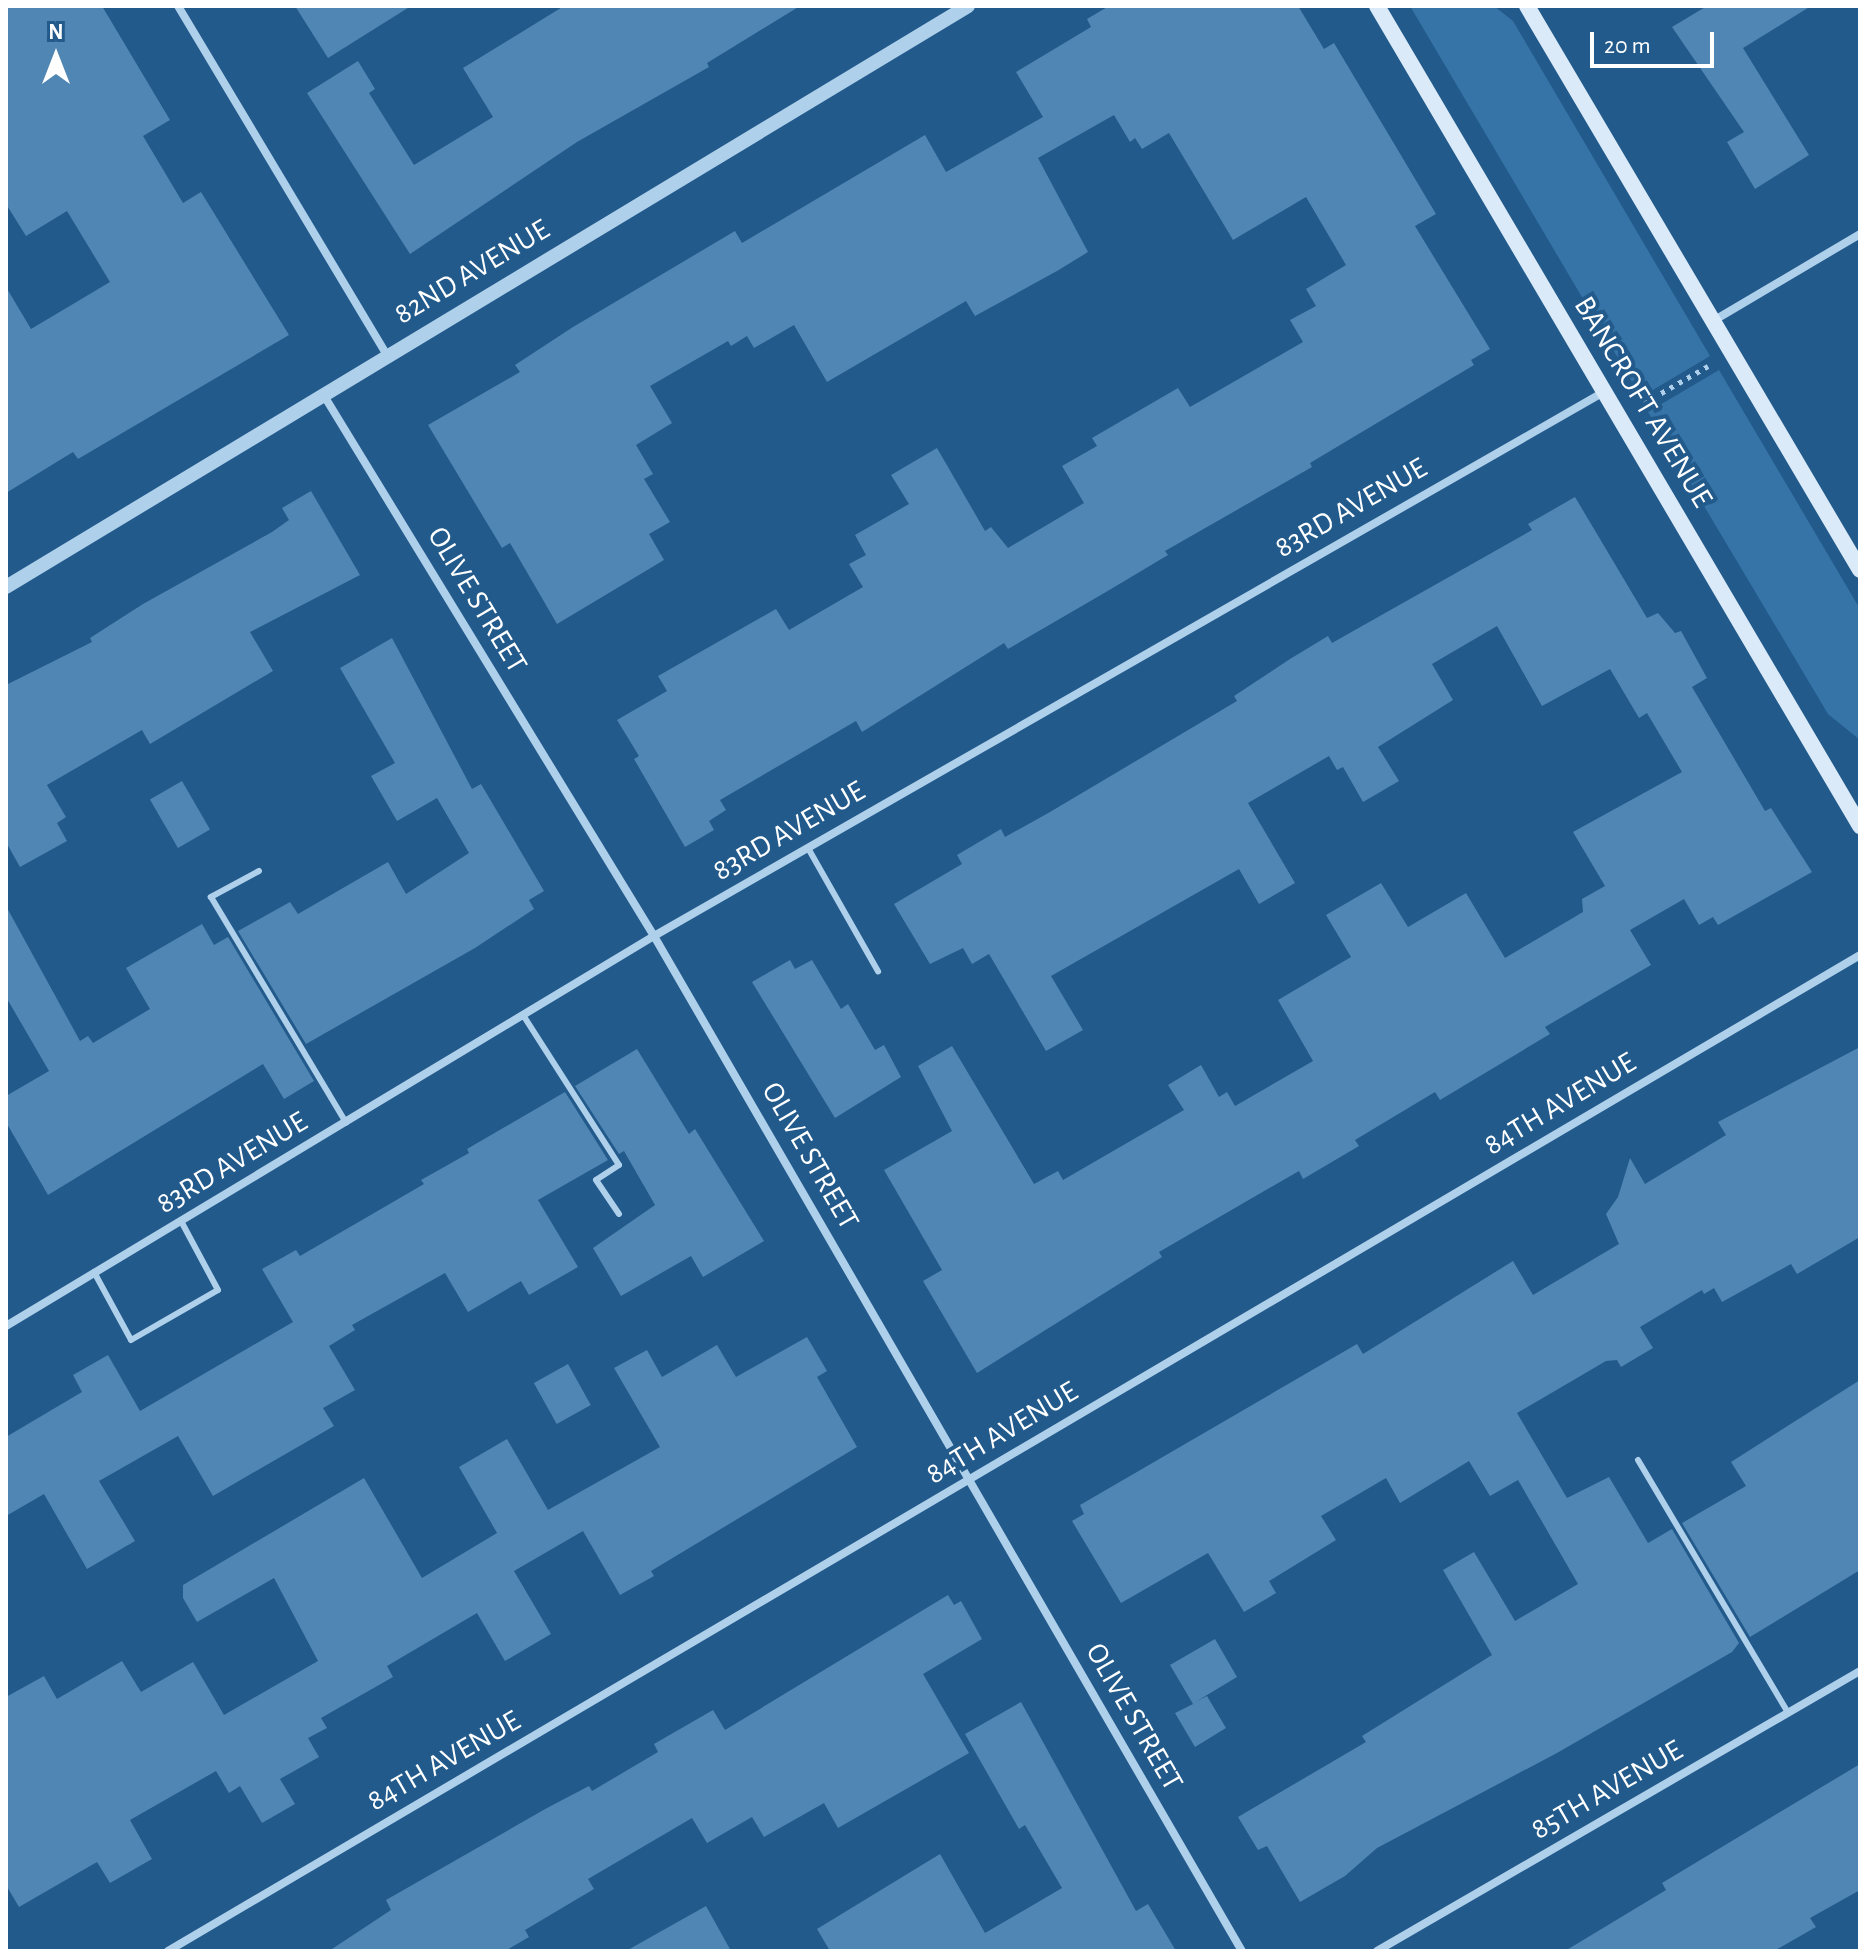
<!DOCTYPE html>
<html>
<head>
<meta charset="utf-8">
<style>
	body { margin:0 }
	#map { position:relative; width:1866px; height:1957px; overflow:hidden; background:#225a8b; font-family:"Alegreya Sans",sans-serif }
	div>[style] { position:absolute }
	.green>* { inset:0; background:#3674a8 }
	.building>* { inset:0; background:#4f86b4; transform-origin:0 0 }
	.path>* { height:5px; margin-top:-2.5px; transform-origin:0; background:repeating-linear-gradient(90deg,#afd0eb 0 4px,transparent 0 10px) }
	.service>* { height:6px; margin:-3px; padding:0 3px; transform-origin:3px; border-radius:3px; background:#afd0eb }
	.minor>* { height:8px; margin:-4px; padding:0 4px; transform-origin:4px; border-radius:4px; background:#afd0eb }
	.tertiary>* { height:14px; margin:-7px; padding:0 7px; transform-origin:7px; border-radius:7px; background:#afd0eb }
	.secondary>* { height:16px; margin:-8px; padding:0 8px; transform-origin:8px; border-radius:8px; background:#daeaf8 }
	span { translate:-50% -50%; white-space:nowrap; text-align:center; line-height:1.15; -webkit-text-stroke:8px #225a8b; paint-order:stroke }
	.street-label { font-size:30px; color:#fff }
	.frame { position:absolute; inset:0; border:8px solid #fff; pointer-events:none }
	.north { position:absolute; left:16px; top:16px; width:80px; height:80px; -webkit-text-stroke:6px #225a8b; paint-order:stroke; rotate:0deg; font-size:22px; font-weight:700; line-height:32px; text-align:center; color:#fff }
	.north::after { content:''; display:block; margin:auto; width:28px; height:36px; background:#fff; clip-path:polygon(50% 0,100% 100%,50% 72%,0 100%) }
	.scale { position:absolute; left:1590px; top:32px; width:124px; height:36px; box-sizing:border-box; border:4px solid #fff; border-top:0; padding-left:10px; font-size:24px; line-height:28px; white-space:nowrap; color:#fff; -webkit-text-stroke:6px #225a8b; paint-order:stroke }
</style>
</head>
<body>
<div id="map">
	<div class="green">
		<i style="clip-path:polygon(1410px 6px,1494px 6px,1513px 21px,1710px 356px,1641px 397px)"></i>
		<i style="clip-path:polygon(1719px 370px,1860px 609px,1860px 740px,1828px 714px,1648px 412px)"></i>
	</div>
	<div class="building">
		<i style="clip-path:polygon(6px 6px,102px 6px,170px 120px,143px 136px,183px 203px,201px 192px,289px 335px,78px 459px,73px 452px,6px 493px,6px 287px,31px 329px,110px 282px,67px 211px,26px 236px,6px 204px)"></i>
		<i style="clip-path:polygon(295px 6px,411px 6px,328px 58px)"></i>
		<i style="clip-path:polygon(564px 6px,800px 6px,707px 63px,709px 67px,577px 142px,410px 254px,307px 93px,358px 61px,375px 89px,369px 93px,414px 165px,493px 117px,463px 68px)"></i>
		<i style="clip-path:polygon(1109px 6px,1298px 6px,1324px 49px,1334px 43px,1436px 214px,1415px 226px,1490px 349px,1471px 360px,1474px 365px,1310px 463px,1312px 467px,1165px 551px,1168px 555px,1106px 592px,1008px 649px,1004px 643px,862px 732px,856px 721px,720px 800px,726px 810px,709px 821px,714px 830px,685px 847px,634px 759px,639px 756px,617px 720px,667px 691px,658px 676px,776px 609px,789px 630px,863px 587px,849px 564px,866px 555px,855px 535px,909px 504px,891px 475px,937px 448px,985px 531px,991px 527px,1008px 548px,1084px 503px,1062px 466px,1097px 446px,1092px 438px,1178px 388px,1190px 407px,1303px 342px,1290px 320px,1316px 306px,1306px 289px,1346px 265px,1306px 197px,1233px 240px,1169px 133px,1142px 149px,1135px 138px,1130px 142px,1114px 115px,1038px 158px,1088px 252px,1057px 271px,975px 316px,966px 301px,827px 382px,794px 325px,754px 348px,747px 336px,731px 346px,728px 341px,650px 386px,672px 423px,636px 445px,653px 474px,644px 479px,670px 522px,649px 534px,664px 560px,557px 624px,510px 543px,502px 548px,428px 425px,520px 372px,515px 365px,573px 327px,735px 231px,742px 243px,925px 135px,946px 172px,1043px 117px,1016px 72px,1091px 27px,1087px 19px)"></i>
		<i style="clip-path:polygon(1707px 6px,1811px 6px,1743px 48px,1809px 155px,1755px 189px,1727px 142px,1744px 132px,1672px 27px)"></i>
		<i style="clip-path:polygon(311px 491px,360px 575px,250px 632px,273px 671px,150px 744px,142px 730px,47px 785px,66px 817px,57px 823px,67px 841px,20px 867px,6px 842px,6px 685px,92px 642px,90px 638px,143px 604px,272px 532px,289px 520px,282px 508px)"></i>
		<i style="clip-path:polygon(1575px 497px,1647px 618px,1658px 613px,1675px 633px,1681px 631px,1707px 678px,1692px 687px,1765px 811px,1771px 808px,1812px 872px,1718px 925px,1713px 917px,1699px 925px,1684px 899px,1630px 930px,1651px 965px,1545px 1027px,1550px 1034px,1440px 1100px,1435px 1092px,1355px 1140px,1359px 1146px,1303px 1179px,1299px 1171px,1159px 1252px,1162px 1257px,977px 1373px,923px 1281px,942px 1270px,884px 1170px,952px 1131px,918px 1066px,952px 1046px,1034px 1184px,1058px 1171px,1063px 1180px,1184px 1110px,1168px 1085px,1201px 1065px,1219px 1097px,1227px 1092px,1235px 1106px,1313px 1061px,1278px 1000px,1351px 957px,1326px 915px,1381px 883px,1408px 927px,1466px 893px,1505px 958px,1583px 912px,1582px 899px,1605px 886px,1573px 832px,1682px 772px,1647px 713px,1639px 718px,1610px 669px,1542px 706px,1497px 626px,1432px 664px,1453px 700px,1378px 747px,1399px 781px,1363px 802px,1343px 767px,1337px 770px,1329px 756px,1248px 803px,1295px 883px,1259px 904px,1239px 869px,1051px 976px,1083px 1030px,1046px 1051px,989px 954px,972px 964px,963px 948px,930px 964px,894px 904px,962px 864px,957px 855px,1001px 829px,1005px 837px,1050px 812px,1237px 701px,1234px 696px,1290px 659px,1328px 636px,1332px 643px,1532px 530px,1528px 524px)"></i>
		<i style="clip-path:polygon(392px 638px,472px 789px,481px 784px,544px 891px,529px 900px,534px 909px,475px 948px,306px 1044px,238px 931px,290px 902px,298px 914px,388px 862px,406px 894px,469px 853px,437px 798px,397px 821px,371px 776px,395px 763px,340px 668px)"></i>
		<i style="left:182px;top:781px;width:56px;height:37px;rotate:60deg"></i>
		<i style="clip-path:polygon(6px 906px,80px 1041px,88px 1036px,93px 1043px,150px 1009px,126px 968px,202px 924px,214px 945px,228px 937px,314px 1081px,284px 1099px,263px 1064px,48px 1195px,6px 1122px,6px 1096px,49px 1071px,6px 997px)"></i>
		<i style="clip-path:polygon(790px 960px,795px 969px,812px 960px,841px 1009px,848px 1004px,875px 1050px,884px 1045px,901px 1077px,835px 1118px,752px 982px)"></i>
		<i style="clip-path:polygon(1860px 1047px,1860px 1237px,1797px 1274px,1791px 1264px,1722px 1302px,1714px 1288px,1704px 1294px,1702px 1290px,1640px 1327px,1653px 1348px,1621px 1367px,1617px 1360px,1606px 1361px,1517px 1413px,1567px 1498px,1609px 1477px,1648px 1543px,1672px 1529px,1739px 1643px,1732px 1652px,1557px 1753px,1377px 1848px,1345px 1876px,1300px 1902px,1267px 1846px,1258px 1850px,1238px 1817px,1366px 1742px,1362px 1736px,1492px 1655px,1443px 1570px,1474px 1552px,1515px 1621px,1578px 1584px,1518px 1480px,1490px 1496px,1469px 1461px,1400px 1503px,1386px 1478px,1321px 1516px,1336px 1540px,1269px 1581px,1276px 1593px,1244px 1612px,1208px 1553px,1121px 1603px,1072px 1521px,1084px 1514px,1080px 1505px,1357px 1344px,1363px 1354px,1513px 1261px,1533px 1295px,1619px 1244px,1606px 1214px,1618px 1197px,1630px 1158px,1645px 1184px,1726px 1135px,1718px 1122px)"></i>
		<i style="clip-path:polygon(637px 1049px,689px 1134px,695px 1129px,764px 1241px,703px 1277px,691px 1256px,621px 1296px,593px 1248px,655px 1205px,624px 1151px,619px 1154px,575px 1086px)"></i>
		<i style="clip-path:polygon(565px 1092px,608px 1160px,538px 1200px,578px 1267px,529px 1295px,521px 1281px,468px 1312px,445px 1273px,352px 1325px,355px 1330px,329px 1346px,355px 1390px,323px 1408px,334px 1426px,213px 1496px,178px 1436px,99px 1481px,135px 1541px,87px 1569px,44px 1494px,6px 1516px,6px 1437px,82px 1392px,73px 1375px,108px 1355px,140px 1411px,293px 1322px,262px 1269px,296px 1250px,300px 1256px,424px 1184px,421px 1180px,469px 1153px,467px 1149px)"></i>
		<i style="clip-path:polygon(807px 1337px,827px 1371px,817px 1377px,857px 1447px,651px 1571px,654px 1576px,620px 1595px,583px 1531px,514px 1571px,551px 1634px,505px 1661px,477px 1613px,387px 1666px,393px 1677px,321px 1718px,327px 1728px,308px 1738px,319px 1757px,280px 1779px,295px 1804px,262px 1823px,240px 1786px,229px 1793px,216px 1771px,130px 1820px,152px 1859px,110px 1883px,97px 1862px,19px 1907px,6px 1885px,6px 1697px,44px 1676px,57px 1699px,122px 1661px,141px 1692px,193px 1662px,224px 1715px,318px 1661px,274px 1578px,197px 1622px,183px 1598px,183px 1585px,364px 1478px,422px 1578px,497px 1533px,459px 1467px,507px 1439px,548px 1510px,660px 1447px,614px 1368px,647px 1350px,662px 1377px,717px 1345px,736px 1377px)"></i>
		<i style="left:568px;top:1364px;width:47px;height:39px;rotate:61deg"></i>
		<i style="clip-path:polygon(1860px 1380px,1860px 1570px,1750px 1637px,1682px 1523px,1746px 1486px,1731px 1462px)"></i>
		<i style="clip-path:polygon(948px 1595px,954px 1605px,961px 1601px,982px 1639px,923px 1674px,969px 1753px,838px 1828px,824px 1803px,764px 1837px,752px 1817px,707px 1843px,692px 1818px,588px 1879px,594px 1889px,525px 1930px,529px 1937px,505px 1951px,329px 1951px,391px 1910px,386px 1900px,547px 1808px,589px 1786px,592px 1791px,658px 1752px,654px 1744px,713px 1710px,725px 1730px)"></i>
		<i style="clip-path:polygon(1215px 1639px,1237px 1677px,1197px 1701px,1207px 1696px,1226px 1728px,1195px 1747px,1175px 1713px,1193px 1704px,1170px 1665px)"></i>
		<i style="clip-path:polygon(1021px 1702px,1136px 1911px,1148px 1904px,1176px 1951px,830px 1951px,817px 1929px,940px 1854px,985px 1933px,1062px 1888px,1025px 1825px,1019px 1829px,965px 1734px)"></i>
		<i style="clip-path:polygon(1860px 1764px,1860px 1890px,1810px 1918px,1816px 1927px,1774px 1951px,1565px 1951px,1666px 1890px,1662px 1883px)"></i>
		<i style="clip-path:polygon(706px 1906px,731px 1951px,626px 1951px)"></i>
	</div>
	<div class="path">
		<i style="left:1644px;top:403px;width:74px;rotate:-30deg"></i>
	</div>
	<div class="service">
		<i style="left:808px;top:848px;width:142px;rotate:60.4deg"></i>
		<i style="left:259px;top:871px;width:55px;rotate:151.6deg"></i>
		<i style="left:211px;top:897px;width:263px;rotate:59.1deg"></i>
		<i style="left:523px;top:1015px;width:178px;rotate:57.4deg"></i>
		<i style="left:619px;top:1165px;width:27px;rotate:147deg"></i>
		<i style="left:596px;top:1180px;width:41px;rotate:55.9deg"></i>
		<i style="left:94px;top:1272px;width:77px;rotate:61.4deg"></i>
		<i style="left:131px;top:1340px;width:100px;rotate:-29.9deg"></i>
		<i style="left:218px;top:1290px;width:78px;rotate:-118.2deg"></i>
		<i style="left:1638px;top:1460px;width:294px;rotate:59.3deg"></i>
	</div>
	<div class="minor">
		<i style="left:178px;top:6px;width:405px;rotate:59.1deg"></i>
		<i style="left:1713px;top:321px;width:171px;rotate:-30.6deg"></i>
		<i style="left:323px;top:394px;width:635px;rotate:58.59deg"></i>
		<i style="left:654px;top:936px;width:1173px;rotate:59.92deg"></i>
		<i style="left:6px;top:1326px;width:756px;rotate:-31.04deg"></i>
		<i style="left:654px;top:936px;width:1095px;rotate:-29.8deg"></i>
		<i style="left:168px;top:1951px;width:1963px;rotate:-30.48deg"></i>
		<i style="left:1377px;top:1951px;width:558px;rotate:-30.1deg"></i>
	</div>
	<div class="tertiary">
		<i style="left:6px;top:587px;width:1124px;rotate:-31.13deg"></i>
	</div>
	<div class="secondary">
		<i style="left:1377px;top:6px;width:952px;rotate:59.5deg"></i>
		<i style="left:1527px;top:6px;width:655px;rotate:59.44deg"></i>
	</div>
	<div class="street-label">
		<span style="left:472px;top:272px;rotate:-31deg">82ND AVENUE</span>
		<span style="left:1643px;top:402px;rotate:59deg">BANCROFT AVENUE</span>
		<span style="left:1351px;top:508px;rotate:-30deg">83RD AVENUE</span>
		<span style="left:477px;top:600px;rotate:59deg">OLIVE STREET</span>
		<span style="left:789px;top:831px;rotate:-30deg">83RD AVENUE</span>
		<span style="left:1560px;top:1104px;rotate:-31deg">84TH AVENUE</span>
		<span style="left:810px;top:1156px;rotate:60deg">OLIVE STREET</span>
		<span style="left:232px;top:1163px;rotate:-31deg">83RD AVENUE</span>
		<span style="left:1002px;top:1433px;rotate:-31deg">84TH AVENUE</span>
		<span style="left:1134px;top:1717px;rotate:60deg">OLIVE STREET</span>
		<span style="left:444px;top:1761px;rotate:-30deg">84TH AVENUE</span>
		<span style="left:1607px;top:1790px;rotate:-30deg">85TH AVENUE</span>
	</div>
	<div class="frame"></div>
	<div class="north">N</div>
	<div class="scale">20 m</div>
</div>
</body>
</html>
